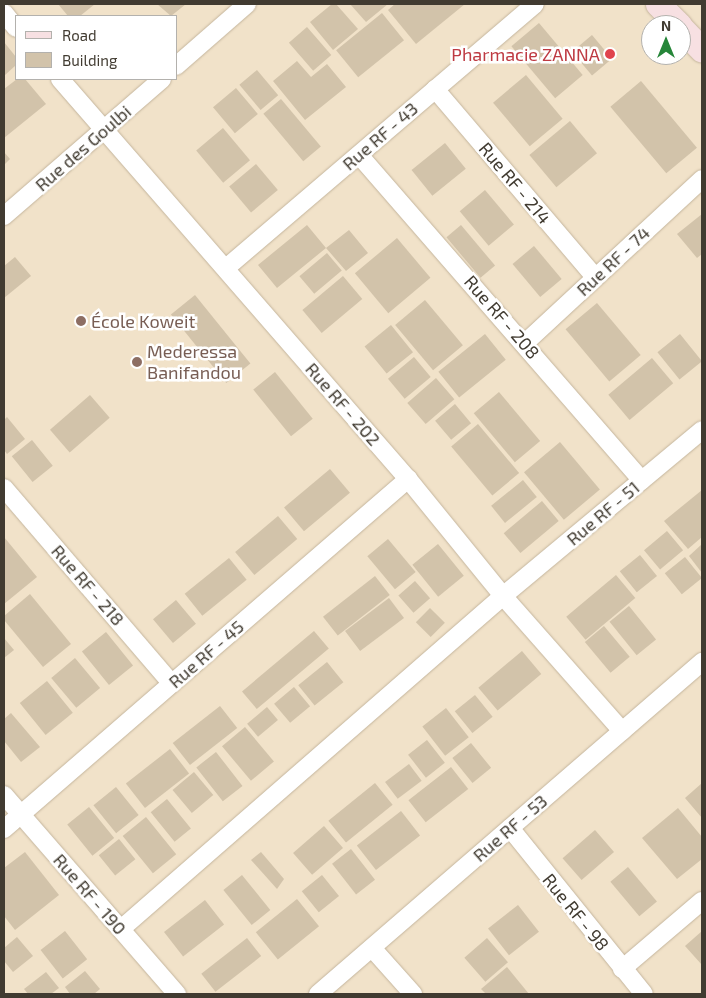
<!DOCTYPE html>
<html>
<head>
<meta charset="utf-8">
<style>
	body { margin:0 }
	#map { position:relative; width:706px; height:998px; overflow:hidden; background:#f1e2c9; font-family:"Exo 2",sans-serif }
	div>[style] { position:absolute }
	.building>* { inset:0; background:#d2c3aa; transform-origin:0 0 }
	.roads { filter:drop-shadow(0 0 1px #c4b59d) drop-shadow(0 0 1px #c4b59d) }
	.street>* { height:18px; margin:-9px; padding:0 9px; transform-origin:9px; border-radius:9px; background:#fff }
	.secondary>* { height:25px; margin:-12.5px; padding:0 12.5px; transform-origin:12.5px; border-radius:12.5px; background:#f7e0e2 }
	.dots>* { width:14px; height:14px; translate:-50% -50%; box-sizing:border-box; border:2px solid #fff; border-radius:50% }
	span { translate:-50% -50%; white-space:nowrap; text-align:center; line-height:1.15; -webkit-text-stroke:5px #fff; paint-order:stroke }
	.health-label { font-size:18px; color:#be3a42 }
	.right { translate:-100% -50%; text-align:right }
	.street-label { font-size:18px; color:#413b31 }
	.education-label { font-size:18px; color:#785e54 }
	.left { translate:0 -50%; text-align:left }
	.frame { position:absolute; inset:0; border:5px solid #413b31; pointer-events:none }
	.legend { position:absolute; left:15px; top:15px; width:162px; height:65px; box-sizing:border-box; background:#fff; border:1px solid #b3b1ad; margin:0; padding:6px 9px; list-style:none; font-size:15px; color:#413b31 }
	.legend li { display:flex; align-items:center; gap:10px; height:25px }
	.legend b { width:25px; border:1px solid #b3b1ad }
	.north { position:absolute; left:641px; top:15px; width:50px; height:50px; box-sizing:border-box; background:#fff; border:1px solid #b3b1ad; border-radius:50%; rotate:0deg; font-size:14px; font-weight:700; line-height:20px; text-align:center; color:#413b31 }
	.north::after { content:''; display:block; margin:auto; width:18px; height:22px; background:#268639; clip-path:polygon(50% 0,100% 100%,50% 72%,0 100%) }
</style>
</head>
<body>
<div id="map">
	<div class="building">
		<i style="clip-path:polygon(58px 4px,95px 4px,80px 16px,68px 16px)"></i>
		<i style="clip-path:polygon(157px 4px,186px 4px,171px 16px)"></i>
		<i style="clip-path:polygon(332px 4px,336px 4px,358px 29px,333px 50px,310px 22px)"></i>
		<i style="clip-path:polygon(350px 4px,388px 4px,366px 22px)"></i>
		<i style="clip-path:polygon(395px 4px,465px 4px,416px 44px,388px 10px)"></i>
		<i style="left:382px;top:13px;width:35px;height:59px;rotate:51deg"></i>
		<i style="left:539px;top:23px;width:68px;height:36px;rotate:50deg"></i>
		<i style="left:307px;top:27px;width:37px;height:24px;rotate:49deg"></i>
		<i style="left:592px;top:35px;width:31px;height:26px;rotate:50deg"></i>
		<i style="clip-path:polygon(4px 42px,16px 57px,16px 65px,4px 76px)"></i>
		<i style="clip-path:polygon(297px 61px,311px 77px,327px 64px,346px 87px,305px 120px,273px 81px)"></i>
		<i style="left:257px;top:70px;width:33px;height:23px;rotate:50deg"></i>
		<i style="left:526px;top:75px;width:57px;height:43px;rotate:50deg"></i>
		<i style="clip-path:polygon(17px 79px,25px 79px,46px 104px,4px 138px,4px 89px)"></i>
		<i style="left:641px;top:81px;width:87px;height:40px;rotate:50deg"></i>
		<i style="left:236px;top:88px;width:34px;height:30px;rotate:50deg"></i>
		<i style="left:281px;top:99px;width:62px;height:23px;rotate:50deg"></i>
		<i style="left:570px;top:121px;width:42px;height:53px;rotate:50deg"></i>
		<i style="left:223px;top:128px;width:42px;height:35px;rotate:50deg"></i>
		<i style="left:445px;top:143px;width:33px;height:43px;rotate:51deg"></i>
		<i style="clip-path:polygon(4px 152px,10px 159px,4px 165px)"></i>
		<i style="left:256px;top:164px;width:34px;height:35px;rotate:50deg"></i>
		<i style="left:485px;top:190px;width:45px;height:33px;rotate:50deg"></i>
		<i style="clip-path:polygon(702px 214px,702px 254px,697px 258px,677px 234px)"></i>
		<i style="clip-path:polygon(307px 225px,326px 248px,349px 230px,368px 253px,346px 271px,326px 248px,277px 288px,258px 265px)"></i>
		<i style="left:461px;top:225px;width:53px;height:19px;rotate:50deg"></i>
		<i style="left:397px;top:238px;width:52px;height:55px;rotate:50deg"></i>
		<i style="left:534px;top:246px;width:43px;height:28px;rotate:50deg"></i>
		<i style="left:327px;top:253px;width:23px;height:36px;rotate:50deg"></i>
		<i style="clip-path:polygon(15px 257px,31px 276px,4px 298px,4px 266px)"></i>
		<i style="left:343px;top:276px;width:30px;height:53px;rotate:50deg"></i>
		<i style="left:195px;top:295px;width:88px;height:31px;rotate:51deg"></i>
		<i style="left:425px;top:300px;width:59px;height:39px;rotate:50deg"></i>
		<i style="left:597px;top:303px;width:68px;height:41px;rotate:50deg"></i>
		<i style="left:391px;top:325px;width:35px;height:34px;rotate:51deg"></i>
		<i style="left:485px;top:334px;width:33px;height:60px;rotate:51deg"></i>
		<i style="left:680px;top:334px;width:35px;height:29px;rotate:51deg"></i>
		<i style="left:414px;top:357px;width:26px;height:34px;rotate:50deg"></i>
		<i style="left:652px;top:358px;width:33px;height:57px;rotate:50deg"></i>
		<i style="left:275px;top:372px;width:60px;height:28px;rotate:51deg"></i>
		<i style="left:436px;top:378px;width:28px;height:38px;rotate:49deg"></i>
		<i style="left:499px;top:392px;width:64px;height:33px;rotate:50deg"></i>
		<i style="left:90px;top:395px;width:30px;height:53px;rotate:49deg"></i>
		<i style="left:455px;top:404px;width:25px;height:26px;rotate:50deg"></i>
		<i style="clip-path:polygon(7px 417px,25px 439px,7px 454px,4px 450px,4px 420px)"></i>
		<i style="left:478px;top:424px;width:64px;height:35px;rotate:50deg"></i>
		<i style="left:32px;top:440px;width:33px;height:26px;rotate:51deg"></i>
		<i style="left:560px;top:442px;width:62px;height:47px;rotate:50deg"></i>
		<i style="left:330px;top:469px;width:31px;height:60px;rotate:50deg"></i>
		<i style="left:523px;top:480px;width:22px;height:41px;rotate:51deg"></i>
		<i style="clip-path:polygon(702px 490px,702px 537px,688px 549px,664px 521px)"></i>
		<i style="left:542px;top:501px;width:26px;height:50px;rotate:50deg"></i>
		<i style="left:278px;top:516px;width:30px;height:56px;rotate:50deg"></i>
		<i style="left:667px;top:531px;width:25px;height:30px;rotate:50deg"></i>
		<i style="clip-path:polygon(4px 537px,37px 577px,4px 604px)"></i>
		<i style="left:388px;top:539px;width:43px;height:27px;rotate:50deg"></i>
		<i style="left:438px;top:544px;width:41px;height:33px;rotate:51deg"></i>
		<i style="clip-path:polygon(702px 544px,702px 573px,689px 556px)"></i>
		<i style="left:640px;top:555px;width:27px;height:26px;rotate:51deg"></i>
		<i style="left:685px;top:557px;width:27px;height:26px;rotate:51deg"></i>
		<i style="left:229px;top:558px;width:28px;height:57px;rotate:51deg"></i>
		<i style="left:616px;top:575px;width:30px;height:65px;rotate:50deg"></i>
		<i style="left:375px;top:576px;width:24px;height:66px;rotate:52deg"></i>
		<i style="left:415px;top:581px;width:23px;height:22px;rotate:49deg"></i>
		<i style="clip-path:polygon(30px 594px,71px 644px,43px 667px,4px 620px,4px 616px)"></i>
		<i style="left:389px;top:598px;width:25px;height:55px;rotate:53deg"></i>
		<i style="left:176px;top:600px;width:31px;height:30px;rotate:50deg"></i>
		<i style="left:629px;top:606px;width:43px;height:25px;rotate:51deg"></i>
		<i style="left:430px;top:608px;width:21px;height:20px;rotate:45deg"></i>
		<i style="left:604px;top:626px;width:40px;height:25px;rotate:50deg"></i>
		<i style="left:314px;top:631px;width:23px;height:94px;rotate:50deg"></i>
		<i style="left:106px;top:632px;width:43px;height:31px;rotate:51deg"></i>
		<i style="clip-path:polygon(4px 638px,14px 650px,4px 658px)"></i>
		<i style="left:522px;top:651px;width:30px;height:57px;rotate:50deg"></i>
		<i style="left:75px;top:658px;width:39px;height:31px;rotate:50deg"></i>
		<i style="left:327px;top:662px;width:26px;height:37px;rotate:51deg"></i>
		<i style="left:47px;top:681px;width:41px;height:35px;rotate:51deg"></i>
		<i style="left:294px;top:687px;width:25px;height:26px;rotate:50deg"></i>
		<i style="left:475px;top:695px;width:28px;height:26px;rotate:51deg"></i>
		<i style="left:220px;top:706px;width:28px;height:60px;rotate:52deg"></i>
		<i style="left:267px;top:707px;width:17px;height:26px;rotate:50deg"></i>
		<i style="left:446px;top:708px;width:37px;height:30px;rotate:52deg"></i>
		<i style="clip-path:polygon(11px 713px,40px 747px,21px 762px,4px 741px,4px 719px)"></i>
		<i style="left:245px;top:727px;width:45px;height:30px;rotate:50deg"></i>
		<i style="left:427px;top:740px;width:29px;height:24px;rotate:52deg"></i>
		<i style="left:471px;top:743px;width:32px;height:24px;rotate:51deg"></i>
		<i style="left:170px;top:749px;width:31px;height:56px;rotate:52deg"></i>
		<i style="left:216px;top:752px;width:43px;height:25px;rotate:52deg"></i>
		<i style="left:409px;top:764px;width:21px;height:30px;rotate:53deg"></i>
		<i style="left:451px;top:767px;width:28px;height:54px;rotate:52deg"></i>
		<i style="left:194px;top:772px;width:30px;height:28px;rotate:50deg"></i>
		<i style="left:375px;top:783px;width:28px;height:60px;rotate:51deg"></i>
		<i style="clip-path:polygon(702px 783px,702px 818px,685px 798px)"></i>
		<i style="left:116px;top:787px;width:36px;height:29px;rotate:51deg"></i>
		<i style="left:167px;top:799px;width:38px;height:21px;rotate:51deg"></i>
		<i style="left:89px;top:807px;width:40px;height:28px;rotate:51deg"></i>
		<i style="clip-path:polygon(678px 808px,702px 837px,702px 859px,677px 879px,642px 838px)"></i>
		<i style="left:401px;top:811px;width:31px;height:56px;rotate:52deg"></i>
		<i style="left:146px;top:817px;width:48px;height:30px;rotate:51deg"></i>
		<i style="left:324px;top:826px;width:29px;height:41px;rotate:49deg"></i>
		<i style="left:595px;top:830px;width:29px;height:43px;rotate:49deg"></i>
		<i style="left:119px;top:839px;width:26px;height:26px;rotate:51deg"></i>
		<i style="left:351px;top:849px;width:39px;height:24px;rotate:52deg"></i>
		<i style="clip-path:polygon(25px 852px,59px 895px,15px 930px,4px 916px,4px 868px)"></i>
		<i style="clip-path:polygon(261px 852px,284px 879px,277px 889px,251px 860px)"></i>
		<i style="left:628px;top:867px;width:45px;height:23px;rotate:50deg"></i>
		<i style="left:242px;top:875px;width:45px;height:24px;rotate:51deg"></i>
		<i style="left:322px;top:875px;width:27px;height:26px;rotate:51deg"></i>
		<i style="left:297px;top:899px;width:35px;height:53px;rotate:51deg"></i>
		<i style="left:205px;top:900px;width:31px;height:52px;rotate:52deg"></i>
		<i style="left:518px;top:905px;width:34px;height:38px;rotate:52deg"></i>
		<i style="left:65px;top:931px;width:36px;height:31px;rotate:52deg"></i>
		<i style="clip-path:polygon(702px 931px,702px 965px,685px 946px)"></i>
		<i style="clip-path:polygon(17px 937px,33px 956px,13px 972px,4px 961px,4px 948px)"></i>
		<i style="left:247px;top:938px;width:23px;height:58px;rotate:52deg"></i>
		<i style="left:487px;top:938px;width:32px;height:30px;rotate:49deg"></i>
		<i style="clip-path:polygon(507px 967px,529px 994px,486px 994px,481px 989px)"></i>
		<i style="clip-path:polygon(85px 971px,100px 989px,94px 994px,70px 994px,65px 987px)"></i>
		<i style="clip-path:polygon(46px 972px,59px 988px,51px 994px,28px 994px,24px 989px)"></i>
	</div>
	<div class="roads">
		<div class="street">
			<i style="left:4px;top:13px;width:19px;rotate:51deg"></i>
			<i style="left:176px;top:66px;width:94px;rotate:-41.1deg"></i>
			<i style="left:60px;top:79px;width:530px;rotate:48.98deg"></i>
			<i style="left:408px;top:479px;width:151px;rotate:50.9deg"></i>
			<i style="left:503px;top:596px;width:180px;rotate:48.6deg"></i>
			<i style="left:435px;top:89px;width:247px;rotate:49.6deg"></i>
			<i style="left:359px;top:155px;width:431px;rotate:49deg"></i>
			<i style="left:4px;top:216px;width:209px;rotate:-40.9deg"></i>
			<i style="left:226px;top:268px;width:406px;rotate:-40.5deg"></i>
			<i style="left:525px;top:343px;width:241px;rotate:-42.8deg"></i>
			<i style="left:4px;top:488px;width:257px;rotate:49.4deg"></i>
			<i style="left:4px;top:795px;width:264px;rotate:49deg"></i>
			<i style="left:510px;top:828px;width:213px;rotate:51.1deg"></i>
			<i style="left:4px;top:829px;width:535px;rotate:-40.9deg"></i>
			<i style="left:121px;top:929px;width:507px;rotate:-41.08deg"></i>
			<i style="left:503px;top:596px;width:259px;rotate:-39.8deg"></i>
			<i style="left:372px;top:948px;width:62px;rotate:48.3deg"></i>
			<i style="left:622px;top:969px;width:105px;rotate:-40.4deg"></i>
			<i style="left:318px;top:994px;width:508px;rotate:-40.85deg"></i>
		</div>
		<div class="secondary">
			<i style="left:658px;top:4px;width:30px;rotate:45deg"></i>
			<i style="left:681px;top:28px;width:30px;rotate:46deg"></i>
		</div>
	</div>
	<div class="dots">
		<i style="left:610px;top:54px;background:#e0444e"></i>
		<i style="left:81px;top:321px;background:#8d6e63"></i>
		<i style="left:137px;top:362px;background:#8d6e63"></i>
	</div>
	<div class="health-label">
		<span class="right" style="left:600px;top:54px">Pharmacie ZANNA</span>
	</div>
	<div class="street-label">
		<span style="left:380px;top:136px;rotate:-41deg">Rue RF - 43</span>
		<span style="left:83px;top:148px;rotate:-41deg">Rue des Goulbi</span>
		<span style="left:515px;top:183px;rotate:50deg">Rue RF - 214</span>
		<span style="left:613px;top:261px;rotate:-43deg">Rue RF - 74</span>
		<span style="left:502px;top:317px;rotate:49deg">Rue RF - 208</span>
		<span style="left:343px;top:404px;rotate:49deg">Rue RF - 202</span>
		<span style="left:603px;top:513px;rotate:-40deg">Rue RF - 51</span>
		<span style="left:88px;top:585px;rotate:49deg">Rue RF - 218</span>
		<span style="left:206px;top:654px;rotate:-41deg">Rue RF - 45</span>
		<span style="left:510px;top:828px;rotate:-41deg">Rue RF - 53</span>
		<span style="left:90px;top:894px;rotate:49deg">Rue RF - 190</span>
		<span style="left:576px;top:912px;rotate:51deg">Rue RF - 98</span>
	</div>
	<div class="education-label">
		<span class="left" style="left:91px;top:321px">École Koweit</span>
		<span class="left" style="left:147px;top:362px">Mederessa<br>Banifandou</span>
	</div>
	<div class="frame"></div>
	<ul class="legend">
	<li><b style="height:6px;background:#f7e0e2"></b>Road</li>
	<li><b style="height:14px;background:#d2c3aa"></b>Building</li>
	</ul>
	<div class="north">N</div>
</div>
</body>
</html>
